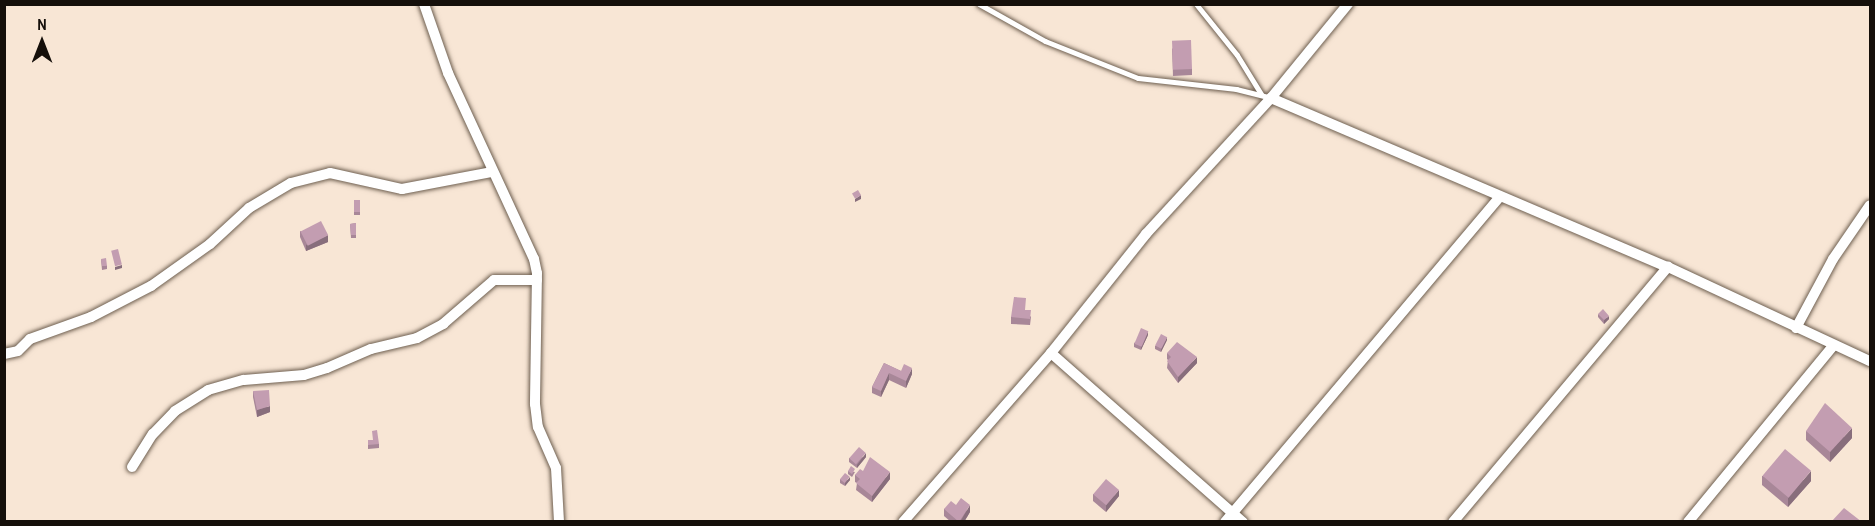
<!DOCTYPE html>
<html>
<head>
<meta charset="utf-8">
<style>
	body { margin:0 }
	#map { position:relative; width:1875px; height:526px; overflow:hidden; background:#f8e6d5; font-family:"Archivo Narrow",sans-serif }
	div>[style] { position:absolute }
	.roads { filter:drop-shadow(0 0 2px #6e5f50) drop-shadow(0 0 2px #6e5f50) }
	.service>* { height:5px; margin:-2.5px; padding:0 2.5px; transform-origin:2.5px; border-radius:2.5px; background:#fff }
	.minor>* { height:10px; margin:-5px; padding:0 5px; transform-origin:5px; border-radius:5px; background:#fff }
	.wall>* { inset:0; background:#a88798; transform-origin:0 0 }
	.shaded-wall>* { inset:0; background:#886e7c }
	.building>* { inset:0; background:#c39db1; transform-origin:0 0 }
	span { translate:-50% -50%; white-space:nowrap; text-align:center; line-height:1.15; -webkit-text-stroke:4.5px #f8e6d5; paint-order:stroke }
	.frame { position:absolute; inset:0; border:6px solid #150f0a; pointer-events:none }
	.north { position:absolute; left:12px; top:12px; width:60px; height:60px; -webkit-text-stroke:4px #f8e6d5; paint-order:stroke; rotate:0deg; font-size:16px; font-weight:700; line-height:24px; text-align:center; color:#150f0a }
	.north::after { content:''; display:block; margin:auto; width:21px; height:27px; background:#150f0a; clip-path:polygon(50% 0,100% 100%,50% 72%,0 100%) }
</style>
</head>
<body>
<div id="map">
	<div class="roads">
		<div class="service">
			<i style="left:979px;top:4px;width:76px;rotate:29.3deg"></i>
			<i style="left:1045px;top:41px;width:100px;rotate:21.7deg"></i>
			<i style="left:1138px;top:78px;width:99px;rotate:6.4deg"></i>
			<i style="left:1236px;top:89px;width:36px;rotate:14deg"></i>
			<i style="left:1196px;top:4px;width:65px;rotate:51.2deg"></i>
			<i style="left:1237px;top:55px;width:46px;rotate:58.4deg"></i>
		</div>
		<div class="minor">
			<i style="left:424px;top:4px;width:73px;rotate:70.8deg"></i>
			<i style="left:448px;top:73px;width:205px;rotate:65.2deg"></i>
			<i style="left:534px;top:259px;width:14px;rotate:78deg"></i>
			<i style="left:537px;top:273px;width:131px;rotate:90.9deg"></i>
			<i style="left:535px;top:404px;width:23px;rotate:83deg"></i>
			<i style="left:538px;top:427px;width:45px;rotate:66.3deg"></i>
			<i style="left:556px;top:468px;width:54px;rotate:86.8deg"></i>
			<i style="left:1271px;top:98px;width:431px;rotate:23.1deg"></i>
			<i style="left:1668px;top:267px;width:223px;rotate:25deg"></i>
			<i style="left:1796px;top:328px;width:78px;rotate:-61.8deg"></i>
			<i style="left:1833px;top:259px;width:65px;rotate:-55.6deg"></i>
			<i style="left:1051px;top:353px;width:256px;rotate:41.4deg"></i>
			<i style="left:4px;top:354px;width:14px;rotate:-12deg"></i>
			<i style="left:18px;top:351px;width:17px;rotate:-45deg"></i>
			<i style="left:30px;top:339px;width:65px;rotate:-19.8deg"></i>
			<i style="left:91px;top:317px;width:68px;rotate:-27.3deg"></i>
			<i style="left:151px;top:286px;width:72px;rotate:-35.4deg"></i>
			<i style="left:210px;top:244px;width:53px;rotate:-42.7deg"></i>
			<i style="left:249px;top:208px;width:49px;rotate:-30.8deg"></i>
			<i style="left:291px;top:183px;width:40px;rotate:-14.4deg"></i>
			<i style="left:330px;top:173px;width:74px;rotate:12.5deg"></i>
			<i style="left:402px;top:189px;width:92px;rotate:-10.7deg"></i>
			<i style="left:132px;top:467px;width:39px;rotate:-58deg"></i>
			<i style="left:153px;top:434px;width:32px;rotate:-46deg"></i>
			<i style="left:175px;top:411px;width:39px;rotate:-32deg"></i>
			<i style="left:208px;top:390px;width:37px;rotate:-16deg"></i>
			<i style="left:244px;top:380px;width:60px;rotate:-4.8deg"></i>
			<i style="left:304px;top:375px;width:24px;rotate:-17deg"></i>
			<i style="left:327px;top:368px;width:48px;rotate:-23.4deg"></i>
			<i style="left:371px;top:349px;width:47px;rotate:-13.4deg"></i>
			<i style="left:417px;top:338px;width:30px;rotate:-28deg"></i>
			<i style="left:443px;top:324px;width:67px;rotate:-40.8deg"></i>
			<i style="left:494px;top:280px;width:43px"></i>
			<i style="left:903px;top:522px;width:225px;rotate:-48.8deg"></i>
			<i style="left:1051px;top:353px;width:152px;rotate:-51.4deg"></i>
			<i style="left:1146px;top:234px;width:185px;rotate:-47.4deg"></i>
			<i style="left:1271px;top:98px;width:122px;rotate:-50.7deg"></i>
			<i style="left:1225px;top:522px;width:426px;rotate:-49.8deg"></i>
			<i style="left:1453px;top:522px;width:334px;rotate:-49.9deg"></i>
			<i style="left:1688px;top:522px;width:229px;rotate:-50.5deg"></i>
		</div>
	</div>
	<div class="wall">
		<i style="clip-path:polygon(1172px 48px,1192px 69px,1192px 75px,1173px 76px)"></i>
		<i style="left:354px;top:200px;width:6px;height:15px"></i>
		<i style="clip-path:polygon(356px 223px,356px 238px,351px 238px,350px 224px)"></i>
		<i style="clip-path:polygon(300px 231px,328px 242px,306px 251px,300px 237px)"></i>
		<i style="clip-path:polygon(101px 259px,107px 266px,107px 269px,102px 270px)"></i>
		<i style="clip-path:polygon(1025px 310px,1031px 317px,1030px 325px,1011px 324px,1011px 317px)"></i>
		<i style="clip-path:polygon(1598px 314px,1609px 319px,1604px 324px,1598px 317px)"></i>
		<i style="clip-path:polygon(1148px 335px,1141px 350px,1134px 347px,1134px 343px)"></i>
		<i style="clip-path:polygon(1167px 340px,1161px 352px,1155px 349px,1155px 346px)"></i>
		<i style="clip-path:polygon(1167px 353px,1197px 363px,1178px 383px,1167px 368px,1168px 360px,1167px 359px)"></i>
		<i style="clip-path:polygon(884px 363px,901px 371px,912px 374px,906px 388px,889px 380px,881px 397px,872px 393px,872px 387px)"></i>
		<i style="clip-path:polygon(253px 391px,270px 412px,257px 417px,253px 397px)"></i>
		<i style="clip-path:polygon(1806px 431px,1852px 438px,1830px 462px,1806px 440px)"></i>
		<i style="clip-path:polygon(368px 440px,379px 444px,379px 448px,368px 449px)"></i>
		<i style="clip-path:polygon(866px 457px,857px 468px,849px 462px,849px 458px)"></i>
		<i style="clip-path:polygon(848px 471px,855px 472px,852px 477px,848px 474px)"></i>
		<i style="clip-path:polygon(863px 471px,890px 479px,872px 502px,856px 490px,857px 483px,855px 482px,855px 475px)"></i>
		<i style="clip-path:polygon(1762px 476px,1811px 481px,1788px 507px,1762px 485px)"></i>
		<i style="clip-path:polygon(840px 479px,850px 480px,845px 486px,840px 483px)"></i>
		<i style="clip-path:polygon(1093px 494px,1119px 496px,1106px 512px,1093px 501px)"></i>
		<i style="clip-path:polygon(956px 505px,970px 512px,964px 522px,951px 522px,944px 516px,944px 509px)"></i>
	</div>
	<div class="shaded-wall">
		<i style="clip-path:polygon(861px 195px,861px 199px,855px 202px,855px 199px)"></i>
		<i style="clip-path:polygon(328px 235px,328px 242px,306px 251px,306px 245px)"></i>
		<i style="clip-path:polygon(122px 265px,122px 268px,115px 270px,115px 267px)"></i>
		<i style="clip-path:polygon(1609px 316px,1609px 319px,1604px 324px,1604px 320px)"></i>
		<i style="clip-path:polygon(1148px 331px,1148px 335px,1141px 350px,1141px 346px)"></i>
		<i style="clip-path:polygon(1167px 337px,1167px 340px,1161px 352px,1161px 349px)"></i>
		<i style="clip-path:polygon(1197px 357px,1197px 363px,1178px 383px,1178px 377px)"></i>
		<i style="clip-path:polygon(912px 368px,912px 374px,906px 388px,906px 381px)"></i>
		<i style="clip-path:polygon(889px 373px,889px 380px,881px 397px,881px 391px)"></i>
		<i style="clip-path:polygon(270px 406px,270px 412px,257px 417px,257px 410px)"></i>
		<i style="clip-path:polygon(1852px 428px,1852px 438px,1830px 462px,1830px 452px)"></i>
		<i style="clip-path:polygon(866px 453px,866px 457px,857px 468px,857px 465px)"></i>
		<i style="clip-path:polygon(1811px 471px,1811px 481px,1788px 507px,1788px 498px)"></i>
		<i style="clip-path:polygon(890px 472px,890px 479px,872px 502px,872px 496px)"></i>
		<i style="clip-path:polygon(850px 477px,850px 480px,845px 486px,845px 483px)"></i>
		<i style="clip-path:polygon(1119px 490px,1119px 496px,1106px 512px,1106px 505px)"></i>
		<i style="clip-path:polygon(970px 505px,970px 512px,964px 522px,960px 522px)"></i>
	</div>
	<div class="building">
		<i style="left:1191px;top:40px;width:29px;height:19px;rotate:88deg"></i>
		<i style="left:858px;top:190px;width:6px;height:7px;rotate:59deg"></i>
		<i style="left:354px;top:200px;width:6px;height:12px"></i>
		<i style="left:321px;top:221px;width:16px;height:23px;rotate:63deg"></i>
		<i style="clip-path:polygon(356px 223px,356px 235px,351px 235px,350px 224px)"></i>
		<i style="left:118px;top:249px;width:16px;height:7px;rotate:76deg"></i>
		<i style="clip-path:polygon(106px 258px,107px 266px,102px 266px,101px 259px)"></i>
		<i style="clip-path:polygon(1014px 297px,1026px 298px,1025px 310px,1031px 310px,1030px 319px,1011px 317px)"></i>
		<i style="clip-path:polygon(1603px 309px,1609px 316px,1604px 320px,1598px 314px)"></i>
		<i style="left:1141px;top:328px;width:8px;height:17px;rotate:23deg"></i>
		<i style="left:1161px;top:334px;width:7px;height:13px;rotate:27deg"></i>
		<i style="clip-path:polygon(1177px 342px,1197px 357px,1178px 377px,1167px 361px,1171px 357px,1167px 353px)"></i>
		<i style="clip-path:polygon(884px 363px,901px 371px,904px 364px,912px 368px,906px 381px,889px 373px,881px 391px,872px 387px)"></i>
		<i style="clip-path:polygon(269px 390px,270px 406px,257px 410px,253px 391px)"></i>
		<i style="clip-path:polygon(1825px 403px,1852px 428px,1830px 452px,1806px 431px)"></i>
		<i style="clip-path:polygon(377px 430px,379px 444px,368px 445px,368px 440px,373px 440px,372px 431px)"></i>
		<i style="left:859px;top:447px;width:9px;height:15px;rotate:41deg"></i>
		<i style="left:1785px;top:449px;width:34px;height:35px;rotate:40deg"></i>
		<i style="clip-path:polygon(870px 457px,890px 472px,872px 496px,856px 483px,860px 479px,855px 475px,860px 469px,863px 471px)"></i>
		<i style="clip-path:polygon(851px 466px,855px 469px,852px 474px,848px 471px)"></i>
		<i style="left:845px;top:473px;width:6px;height:8px;rotate:39deg"></i>
		<i style="left:1106px;top:479px;width:17px;height:20px;rotate:40deg"></i>
		<i style="clip-path:polygon(961px 498px,970px 505px,959px 522px,944px 509px,951px 501px,956px 505px)"></i>
		<i style="clip-path:polygon(1844px 508px,1862px 522px,1831px 522px)"></i>
	</div>
	<div class="frame"></div>
	<div class="north">N</div>
</div>
</body>
</html>
